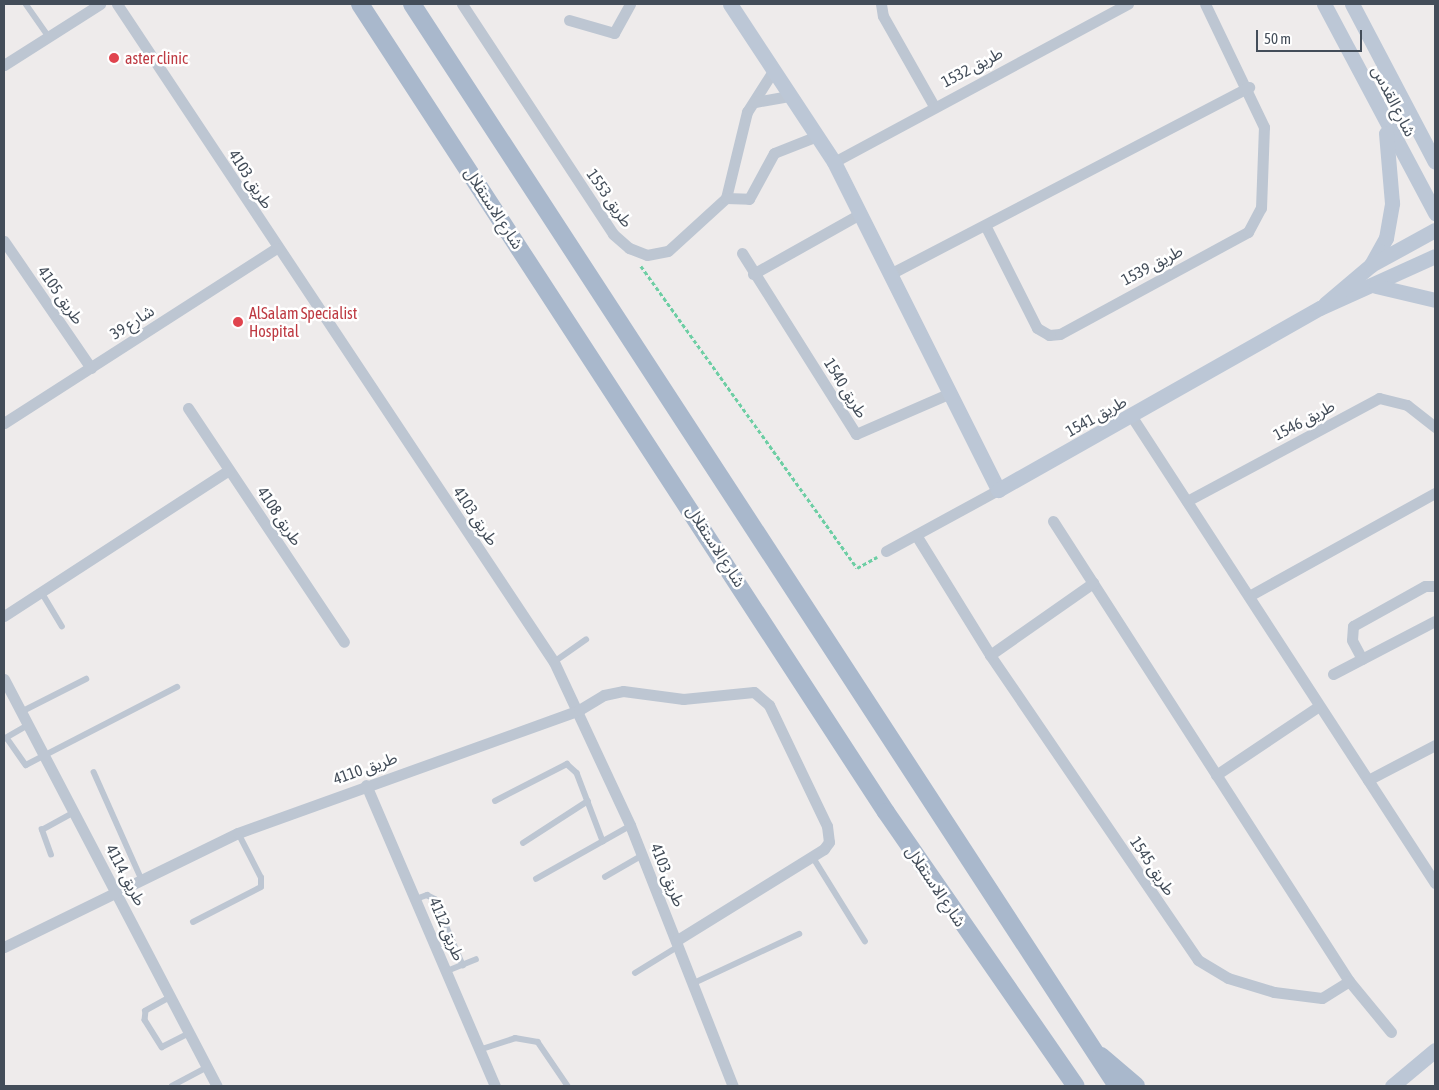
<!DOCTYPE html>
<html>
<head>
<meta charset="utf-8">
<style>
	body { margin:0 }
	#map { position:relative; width:1439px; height:1090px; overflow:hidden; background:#eeebeb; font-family:"Asap Condensed","Noto Sans Arabic",sans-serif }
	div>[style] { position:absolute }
	.path>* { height:2.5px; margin-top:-1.25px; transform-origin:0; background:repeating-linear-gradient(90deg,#6dcea4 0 4px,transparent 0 6.5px) }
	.lane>* { height:5.5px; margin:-2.75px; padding:0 2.75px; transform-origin:2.75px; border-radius:2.75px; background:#bdc6d2 }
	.street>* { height:11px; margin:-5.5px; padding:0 5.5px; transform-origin:5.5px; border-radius:5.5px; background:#bdc6d2 }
	.secondary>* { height:15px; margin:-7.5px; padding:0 7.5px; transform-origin:7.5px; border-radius:7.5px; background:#bcc7d6 }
	.primary>* { height:18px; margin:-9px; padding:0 9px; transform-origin:9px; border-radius:9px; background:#a9b8cc }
	.dots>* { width:14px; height:14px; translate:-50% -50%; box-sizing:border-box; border:2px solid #fff; border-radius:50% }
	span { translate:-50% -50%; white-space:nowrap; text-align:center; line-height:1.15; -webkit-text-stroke:5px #fff; paint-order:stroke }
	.health-label { font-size:16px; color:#be3a42 }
	.left { translate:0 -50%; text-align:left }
	.street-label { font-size:16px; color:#434d59 }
	.frame { position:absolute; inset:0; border:5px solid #434d59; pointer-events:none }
	.scale { position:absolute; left:1256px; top:30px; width:106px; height:22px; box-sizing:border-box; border:2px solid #434d59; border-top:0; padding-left:6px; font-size:15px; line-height:18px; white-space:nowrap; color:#434d59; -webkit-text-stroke:4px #fff; paint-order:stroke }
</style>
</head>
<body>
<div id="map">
	<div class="path">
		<i style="left:641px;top:266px;width:371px;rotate:54.4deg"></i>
		<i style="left:857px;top:568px;width:23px;rotate:-29deg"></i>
	</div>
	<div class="lane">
		<i style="left:26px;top:4px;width:39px;rotate:55deg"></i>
		<i style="left:41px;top:591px;width:41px;rotate:59deg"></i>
		<i style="left:554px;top:662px;width:39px;rotate:-35deg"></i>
		<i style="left:21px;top:712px;width:73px;rotate:-26.9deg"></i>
		<i style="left:7px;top:738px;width:33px;rotate:55deg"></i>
		<i style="left:26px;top:765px;width:170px;rotate:-27.3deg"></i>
		<i style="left:4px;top:739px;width:28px;rotate:-30deg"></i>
		<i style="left:94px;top:772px;width:118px;rotate:66deg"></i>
		<i style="left:495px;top:801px;width:81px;rotate:-27.2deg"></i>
		<i style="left:567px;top:764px;width:13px;rotate:42deg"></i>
		<i style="left:577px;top:773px;width:73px;rotate:69.1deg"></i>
		<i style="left:523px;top:843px;width:77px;rotate:-32.9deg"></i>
		<i style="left:51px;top:855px;width:27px;rotate:-110deg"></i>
		<i style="left:42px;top:830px;width:37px;rotate:-29deg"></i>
		<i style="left:813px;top:857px;width:99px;rotate:58.2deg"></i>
		<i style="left:605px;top:877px;width:44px;rotate:-30.1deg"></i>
		<i style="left:536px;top:879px;width:108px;rotate:-29.4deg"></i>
		<i style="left:416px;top:899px;width:12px;rotate:-20deg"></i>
		<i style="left:427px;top:895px;width:9px;rotate:27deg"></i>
		<i style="left:435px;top:899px;width:72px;rotate:67deg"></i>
		<i style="left:193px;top:922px;width:76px;rotate:-27.2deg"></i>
		<i style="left:261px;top:887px;width:9px;rotate:-90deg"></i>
		<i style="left:261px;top:878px;width:51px;rotate:-117.1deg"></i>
		<i style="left:447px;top:971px;width:31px;rotate:-22deg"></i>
		<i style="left:635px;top:973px;width:52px;rotate:-31.5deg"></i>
		<i style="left:694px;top:983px;width:116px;rotate:-25deg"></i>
		<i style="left:171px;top:997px;width:29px;rotate:151deg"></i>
		<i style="left:146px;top:1011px;width:9px;rotate:96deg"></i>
		<i style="left:145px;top:1020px;width:32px;rotate:58deg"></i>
		<i style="left:162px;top:1047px;width:30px;rotate:-27deg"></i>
		<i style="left:479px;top:1050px;width:38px;rotate:-18deg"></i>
		<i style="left:515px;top:1038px;width:23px;rotate:10deg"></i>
		<i style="left:538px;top:1042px;width:53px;rotate:55.7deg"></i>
		<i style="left:172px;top:1086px;width:40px;rotate:-28deg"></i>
	</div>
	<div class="street">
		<i style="left:117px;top:4px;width:790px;rotate:56.41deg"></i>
		<i style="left:554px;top:662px;width:180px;rotate:65deg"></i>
		<i style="left:630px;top:825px;width:281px;rotate:68.5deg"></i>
		<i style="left:462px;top:4px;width:275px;rotate:56.7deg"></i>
		<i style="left:613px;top:234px;width:21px;rotate:41deg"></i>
		<i style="left:629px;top:248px;width:19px;rotate:21deg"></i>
		<i style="left:647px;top:255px;width:21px;rotate:-11deg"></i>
		<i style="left:668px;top:251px;width:79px;rotate:-42.4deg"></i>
		<i style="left:726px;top:198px;width:89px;rotate:-76.3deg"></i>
		<i style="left:747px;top:112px;width:49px;rotate:-57.6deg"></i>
		<i style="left:881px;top:4px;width:12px;rotate:81deg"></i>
		<i style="left:883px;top:16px;width:103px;rotate:60.5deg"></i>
		<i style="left:569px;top:20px;width:47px;rotate:16.1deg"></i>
		<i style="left:614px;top:33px;width:33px;rotate:-61deg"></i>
		<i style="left:4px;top:65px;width:114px;rotate:-32.4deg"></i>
		<i style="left:755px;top:102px;width:36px;rotate:-10deg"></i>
		<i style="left:834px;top:162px;width:334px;rotate:-28.3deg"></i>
		<i style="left:726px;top:198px;width:23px;rotate:2deg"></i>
		<i style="left:749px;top:199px;width:52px;rotate:-61.5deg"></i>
		<i style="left:774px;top:153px;width:46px;rotate:-21.6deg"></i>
		<i style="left:986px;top:227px;width:113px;rotate:63.2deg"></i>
		<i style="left:1037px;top:328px;width:14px;rotate:30deg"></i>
		<i style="left:1049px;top:335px;width:11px;rotate:-5deg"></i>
		<i style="left:1060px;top:334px;width:214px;rotate:-28.5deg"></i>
		<i style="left:1248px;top:232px;width:27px;rotate:-62deg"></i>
		<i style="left:1261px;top:208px;width:81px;rotate:-87.9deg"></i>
		<i style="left:1264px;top:127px;width:136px;rotate:-115.6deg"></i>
		<i style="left:4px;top:241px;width:154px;rotate:55.6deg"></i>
		<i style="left:742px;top:253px;width:214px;rotate:57.8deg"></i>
		<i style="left:856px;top:434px;width:100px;rotate:-23.5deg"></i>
		<i style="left:753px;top:274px;width:120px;rotate:-29.3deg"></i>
		<i style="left:890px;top:274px;width:405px;rotate:-27.5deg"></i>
		<i style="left:188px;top:408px;width:281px;rotate:56.3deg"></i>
		<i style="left:1132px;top:417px;width:556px;rotate:56.97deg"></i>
		<i style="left:4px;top:423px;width:324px;rotate:-32.7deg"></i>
		<i style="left:1187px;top:501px;width:218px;rotate:-28.2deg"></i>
		<i style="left:1379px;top:398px;width:29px;rotate:14deg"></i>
		<i style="left:1407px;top:405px;width:36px;rotate:38deg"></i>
		<i style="left:1053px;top:521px;width:547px;rotate:57.24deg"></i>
		<i style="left:1349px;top:981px;width:66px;rotate:50.5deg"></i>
		<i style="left:916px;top:535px;width:141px;rotate:58.3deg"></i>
		<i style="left:990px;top:655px;width:369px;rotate:55.7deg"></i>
		<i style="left:1198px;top:960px;width:35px;rotate:31deg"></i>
		<i style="left:1228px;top:978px;width:48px;rotate:16.9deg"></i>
		<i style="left:1274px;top:992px;width:48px;rotate:7.1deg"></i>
		<i style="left:1322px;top:998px;width:32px;rotate:-32deg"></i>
		<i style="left:886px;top:551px;width:128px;rotate:-28.6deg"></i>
		<i style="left:1249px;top:596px;width:213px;rotate:-29deg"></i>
		<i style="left:4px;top:616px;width:268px;rotate:-33deg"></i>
		<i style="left:990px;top:655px;width:126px;rotate:-35deg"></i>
		<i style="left:1362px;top:659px;width:21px;rotate:-118deg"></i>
		<i style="left:1352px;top:640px;width:14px;rotate:-86deg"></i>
		<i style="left:1353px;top:626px;width:82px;rotate:-29.1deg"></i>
		<i style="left:1425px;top:586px;width:10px"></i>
		<i style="left:1333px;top:674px;width:115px;rotate:-27.5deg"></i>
		<i style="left:4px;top:679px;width:459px;rotate:62.4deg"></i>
		<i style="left:1216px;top:775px;width:124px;rotate:-33.8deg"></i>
		<i style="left:1368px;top:780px;width:76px;rotate:-27.6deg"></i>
		<i style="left:366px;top:785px;width:327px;rotate:66.8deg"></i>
		<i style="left:4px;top:947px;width:260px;rotate:-26deg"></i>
		<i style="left:238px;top:833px;width:363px;rotate:-19.8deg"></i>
		<i style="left:579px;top:710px;width:29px;rotate:-31deg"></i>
		<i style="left:604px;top:695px;width:19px;rotate:-12deg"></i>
		<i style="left:623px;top:691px;width:61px;rotate:7.6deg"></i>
		<i style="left:683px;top:699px;width:71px;rotate:-5.6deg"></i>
		<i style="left:754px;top:692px;width:20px;rotate:41deg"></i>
		<i style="left:769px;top:705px;width:134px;rotate:64.4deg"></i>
		<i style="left:827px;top:826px;width:16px;rotate:83deg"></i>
		<i style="left:829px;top:842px;width:9px;rotate:126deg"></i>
		<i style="left:824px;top:849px;width:173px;rotate:148.2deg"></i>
	</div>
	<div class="secondary">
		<i style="left:730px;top:4px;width:189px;rotate:56.6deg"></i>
		<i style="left:834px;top:162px;width:367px;rotate:63.4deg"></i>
		<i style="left:998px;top:490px;width:370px;rotate:-29.5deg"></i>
		<i style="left:1320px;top:308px;width:126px;rotate:-24.3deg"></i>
		<i style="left:1324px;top:4px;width:237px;rotate:62deg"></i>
		<i style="left:1352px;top:4px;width:178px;rotate:62.3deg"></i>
		<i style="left:1371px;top:265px;width:31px;rotate:-61deg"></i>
		<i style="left:1386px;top:238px;width:36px;rotate:-80deg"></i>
		<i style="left:1392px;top:203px;width:70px;rotate:-94.9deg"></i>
		<i style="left:1376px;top:286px;width:61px;rotate:13.3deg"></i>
		<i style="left:1325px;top:304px;width:60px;rotate:-40.3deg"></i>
		<i style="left:1371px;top:265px;width:73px;rotate:-28.7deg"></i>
		<i style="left:1392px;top:1086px;width:56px;rotate:-39.9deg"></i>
	</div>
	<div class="primary">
		<i style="left:360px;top:4px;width:964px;rotate:56.94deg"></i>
		<i style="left:886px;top:812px;width:333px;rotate:55.3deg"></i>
		<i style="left:412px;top:4px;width:1291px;rotate:56.91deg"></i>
		<i style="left:1101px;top:1056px;width:46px;rotate:40.6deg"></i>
	</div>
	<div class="dots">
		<i style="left:114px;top:58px;background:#e0444e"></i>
		<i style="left:238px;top:322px;background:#e0444e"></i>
	</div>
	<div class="health-label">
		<span class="left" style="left:125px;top:58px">aster clinic</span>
		<span class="left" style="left:249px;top:322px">AlSalam Specialist<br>Hospital</span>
	</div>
	<div class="street-label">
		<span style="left:972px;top:67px;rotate:-28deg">طريق 1532</span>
		<span style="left:1394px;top:101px;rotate:63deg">شارع القدس</span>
		<span style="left:251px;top:179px;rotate:57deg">طريق 4103</span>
		<span style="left:610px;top:198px;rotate:55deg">طريق 1553</span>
		<span style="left:494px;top:208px;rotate:57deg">شارع الاستقلال</span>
		<span style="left:1152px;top:265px;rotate:-28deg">طريق 1539</span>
		<span style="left:61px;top:295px;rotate:55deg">طريق 4105</span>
		<span style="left:132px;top:322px;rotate:-33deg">شارع 39</span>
		<span style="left:846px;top:388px;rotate:58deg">طريق 1540</span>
		<span style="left:1096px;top:416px;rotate:-29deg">طريق 1541</span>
		<span style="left:1304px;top:420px;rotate:-28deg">طريق 1546</span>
		<span style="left:280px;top:516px;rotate:56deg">طريق 4108</span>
		<span style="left:476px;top:516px;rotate:56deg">طريق 4103</span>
		<span style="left:716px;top:546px;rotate:57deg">شارع الاستقلال</span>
		<span style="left:365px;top:768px;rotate:-20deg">طريق 4110</span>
		<span style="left:1153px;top:866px;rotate:56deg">طريق 1545</span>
		<span style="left:126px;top:875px;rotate:62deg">طريق 4114</span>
		<span style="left:668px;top:875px;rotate:68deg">طريق 4103</span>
		<span style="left:936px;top:886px;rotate:56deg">شارع الاستقلال</span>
		<span style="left:447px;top:929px;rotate:67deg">طريق 4112</span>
	</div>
	<div class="frame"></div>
	<div class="scale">50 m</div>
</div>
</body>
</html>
